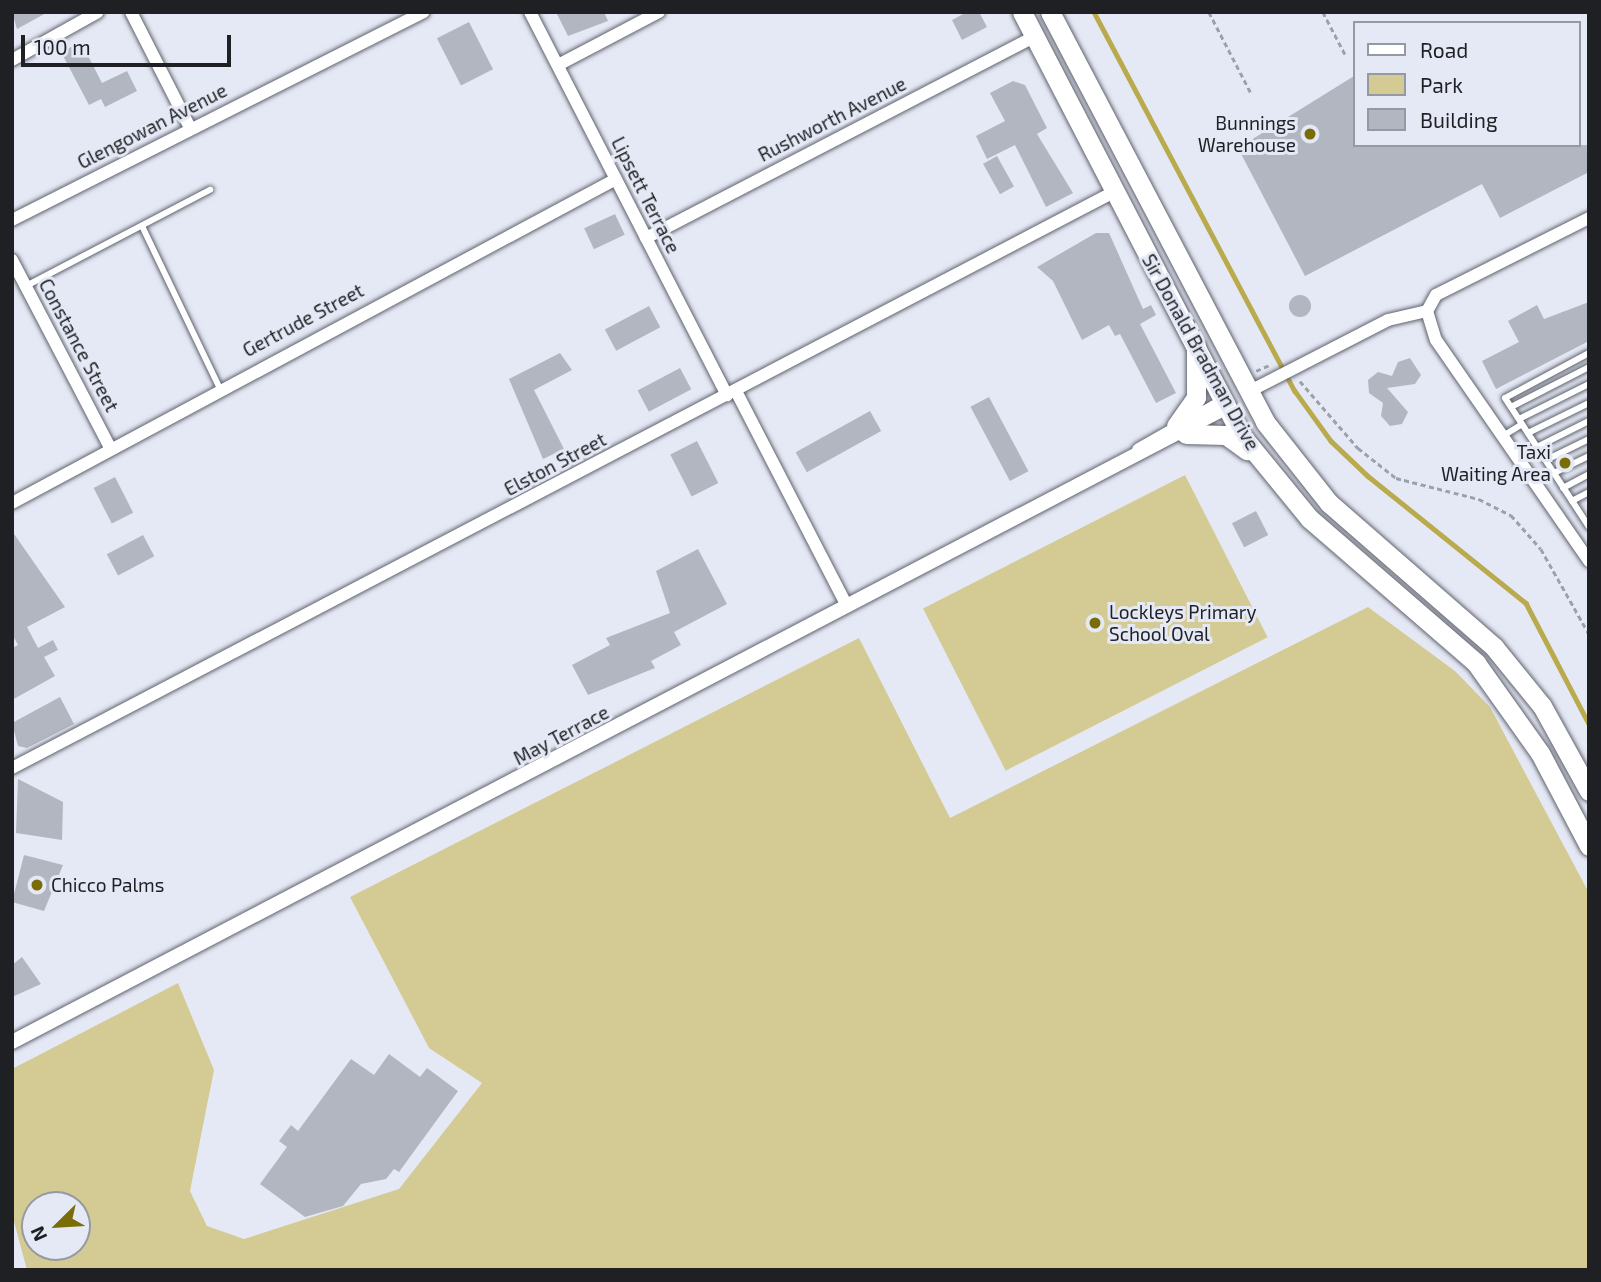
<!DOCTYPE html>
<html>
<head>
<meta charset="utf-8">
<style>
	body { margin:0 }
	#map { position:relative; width:1601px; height:1282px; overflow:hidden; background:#e5e9f5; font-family:"Exo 2",sans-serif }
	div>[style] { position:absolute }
	.green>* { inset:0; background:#d4cb94; transform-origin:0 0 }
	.stream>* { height:4.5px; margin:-2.25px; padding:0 2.25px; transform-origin:2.25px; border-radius:2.25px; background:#b9aa4d }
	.building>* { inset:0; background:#b2b6c1; transform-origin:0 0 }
	.round { border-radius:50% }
	.path>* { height:2.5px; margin-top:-1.25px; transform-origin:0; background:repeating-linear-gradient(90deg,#9ca0a9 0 5px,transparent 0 8.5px) }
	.roads { filter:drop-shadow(0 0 2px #5f636d) drop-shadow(0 0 2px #5f636d) }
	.service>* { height:6px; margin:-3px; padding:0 3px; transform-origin:3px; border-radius:3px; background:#fff }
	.minor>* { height:12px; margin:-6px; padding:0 6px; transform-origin:6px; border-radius:6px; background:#fff }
	.tertiary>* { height:14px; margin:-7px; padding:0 7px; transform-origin:7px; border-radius:7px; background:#fff }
	.primary>* { height:19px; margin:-9.5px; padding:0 9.5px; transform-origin:9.5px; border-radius:9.5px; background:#fff }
	.dots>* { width:19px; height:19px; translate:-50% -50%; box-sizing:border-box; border:4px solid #e5e9f5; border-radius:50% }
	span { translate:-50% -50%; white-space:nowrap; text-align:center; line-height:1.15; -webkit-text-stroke:6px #e5e9f5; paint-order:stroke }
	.street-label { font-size:19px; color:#1e2024 }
	.poi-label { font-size:19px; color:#1e2024 }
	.right { translate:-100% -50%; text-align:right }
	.left { translate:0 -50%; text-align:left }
	.frame { position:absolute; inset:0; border:14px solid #1e2024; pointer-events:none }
	.legend { position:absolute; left:1353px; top:21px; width:228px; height:126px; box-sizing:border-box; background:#e5e9f5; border:2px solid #9599a1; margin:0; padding:9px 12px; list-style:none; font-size:21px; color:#1e2024 }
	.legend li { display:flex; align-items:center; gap:14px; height:35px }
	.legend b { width:35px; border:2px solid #9599a1 }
	.north { position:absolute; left:21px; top:1191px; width:70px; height:70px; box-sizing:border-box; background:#e5e9f5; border:2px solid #9599a1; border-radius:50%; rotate:246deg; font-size:19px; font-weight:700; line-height:28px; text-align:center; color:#1e2024 }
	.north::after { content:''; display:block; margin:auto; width:24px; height:32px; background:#7a6c06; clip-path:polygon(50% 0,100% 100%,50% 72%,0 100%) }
	.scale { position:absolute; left:21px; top:35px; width:210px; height:32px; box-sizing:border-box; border:4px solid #1e2024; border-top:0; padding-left:9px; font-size:21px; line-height:24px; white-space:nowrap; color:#1e2024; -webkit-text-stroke:5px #e5e9f5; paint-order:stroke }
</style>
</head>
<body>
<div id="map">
	<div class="green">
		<i style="left:1185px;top:475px;width:182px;height:294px;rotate:63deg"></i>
		<i style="clip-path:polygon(evenodd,1368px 607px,1455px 671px,1490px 707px,1589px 893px,1589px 1270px,27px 1270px,12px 1214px,12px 1069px,178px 983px,214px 1070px,190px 1191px,207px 1226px,244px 1239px,399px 1189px,482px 1083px,429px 1048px,350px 897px,859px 638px,950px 818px,1368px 607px,35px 1205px,77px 1205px,77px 1247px,35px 1247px,35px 1205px)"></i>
	</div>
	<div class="stream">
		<i style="left:1094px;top:12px;width:429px;rotate:62.1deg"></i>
		<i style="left:1295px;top:391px;width:62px;rotate:54.2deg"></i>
		<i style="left:1331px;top:441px;width:51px;rotate:43.4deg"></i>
		<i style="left:1368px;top:476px;width:203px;rotate:38.8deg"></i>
		<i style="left:1526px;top:603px;width:136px;rotate:62.5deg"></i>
	</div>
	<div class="building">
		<i style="clip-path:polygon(12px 12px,48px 12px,17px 29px)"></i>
		<i style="clip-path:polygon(556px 12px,604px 12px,608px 21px,568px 36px)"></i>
		<i style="clip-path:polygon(967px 12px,979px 12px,987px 27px,962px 40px,952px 20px)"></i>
		<i style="left:469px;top:22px;width:53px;height:36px;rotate:63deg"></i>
		<i style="clip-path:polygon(81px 42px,102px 83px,127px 71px,137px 91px,105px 107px,101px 99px,89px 105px,61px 52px)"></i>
		<i style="clip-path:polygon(1354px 76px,1354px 145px,1589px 145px,1589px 172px,1500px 218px,1482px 184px,1305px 276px,1238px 148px)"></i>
		<i style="clip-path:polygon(1013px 81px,1025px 85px,1047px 128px,1037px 134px,1073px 193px,1046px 207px,1015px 145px,987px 159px,976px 136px,1005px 121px,990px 93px)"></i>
		<i style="left:997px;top:156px;width:35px;height:16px;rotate:61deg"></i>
		<i style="left:615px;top:214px;width:23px;height:34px;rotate:65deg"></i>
		<i style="clip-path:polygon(1096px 233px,1109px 233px,1143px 309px,1151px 305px,1156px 315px,1140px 324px,1176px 393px,1156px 403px,1120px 334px,1115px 336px,1109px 325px,1082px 340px,1053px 281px,1037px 267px)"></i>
		<i class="round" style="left:1289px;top:295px;width:22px;height:22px"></i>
		<i style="clip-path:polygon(1589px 302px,1589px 341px,1496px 389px,1482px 361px,1519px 342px,1508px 321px,1537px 305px,1544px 319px)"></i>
		<i style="left:649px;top:306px;width:24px;height:50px;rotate:62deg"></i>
		<i style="clip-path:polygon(560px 353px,572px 370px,534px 390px,564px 449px,543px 459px,509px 379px)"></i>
		<i style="clip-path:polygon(1410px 358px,1421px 375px,1415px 384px,1387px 388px,1408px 412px,1402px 424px,1390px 426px,1381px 416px,1383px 403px,1369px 393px,1368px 380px,1378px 372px,1392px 376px,1398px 362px)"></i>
		<i style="left:680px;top:368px;width:24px;height:48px;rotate:62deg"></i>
		<i style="left:989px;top:397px;width:84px;height:21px;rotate:62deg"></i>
		<i style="left:870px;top:411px;width:23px;height:85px;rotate:61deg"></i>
		<i style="left:697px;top:441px;width:47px;height:30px;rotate:63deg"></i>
		<i style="left:115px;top:477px;width:40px;height:24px;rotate:63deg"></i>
		<i style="left:1256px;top:511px;width:27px;height:27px;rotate:63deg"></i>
		<i style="clip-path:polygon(12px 531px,65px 607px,27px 627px,38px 648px,53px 640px,58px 650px,44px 657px,55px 676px,12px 700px,12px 648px,18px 645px,12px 634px)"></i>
		<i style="left:143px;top:535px;width:24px;height:41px;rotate:62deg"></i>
		<i style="clip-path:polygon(698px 549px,727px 604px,674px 632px,681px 645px,651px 661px,655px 668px,588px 695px,572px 665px,610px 645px,606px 638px,670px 613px,656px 571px)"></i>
		<i style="clip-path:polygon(60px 697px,74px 724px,27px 748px,18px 746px,12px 723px)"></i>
		<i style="clip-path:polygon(18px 779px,63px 802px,62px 840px,16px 833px)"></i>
		<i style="clip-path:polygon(24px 855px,63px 865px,44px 911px,12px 902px)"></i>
		<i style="clip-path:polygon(22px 957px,41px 984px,12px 997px,12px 965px)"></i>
		<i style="clip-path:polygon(389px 1054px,420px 1077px,427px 1068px,458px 1091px,399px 1172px,394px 1169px,386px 1179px,361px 1184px,343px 1206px,305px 1217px,260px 1184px,287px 1147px,279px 1141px,291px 1125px,298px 1131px,351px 1059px,374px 1075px)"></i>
	</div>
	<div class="path">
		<i style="left:1209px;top:12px;width:91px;rotate:62.6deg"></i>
		<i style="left:1323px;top:12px;width:50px;rotate:62.4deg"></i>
		<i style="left:1256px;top:371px;width:17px;rotate:-24deg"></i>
		<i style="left:1300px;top:381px;width:89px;rotate:49.1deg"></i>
		<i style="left:1358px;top:448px;width:48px;rotate:38.3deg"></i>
		<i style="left:1396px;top:478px;width:86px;rotate:14.2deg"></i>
		<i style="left:1479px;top:499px;width:36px;rotate:27deg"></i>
		<i style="left:1511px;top:515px;width:45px;rotate:48.6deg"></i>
		<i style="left:1541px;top:549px;width:98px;rotate:60.5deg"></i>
	</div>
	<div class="roads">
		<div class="service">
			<i style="left:142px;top:226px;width:178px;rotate:64.4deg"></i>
			<i style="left:26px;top:286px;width:208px;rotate:-27.6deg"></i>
			<i style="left:1589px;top:353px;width:95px;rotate:151.8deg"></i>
			<i style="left:1505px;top:398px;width:154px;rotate:56.9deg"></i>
			<i style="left:1511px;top:407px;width:88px;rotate:-27.1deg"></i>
			<i style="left:1519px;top:419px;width:78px;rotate:-26.6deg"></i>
			<i style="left:1528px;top:433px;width:68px;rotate:-26.2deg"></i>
			<i style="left:1503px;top:436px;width:22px;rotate:-32deg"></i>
			<i style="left:1537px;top:447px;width:58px;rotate:-26.6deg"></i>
			<i style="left:1546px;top:460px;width:48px;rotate:-26deg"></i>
			<i style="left:1554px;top:473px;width:39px;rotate:-26deg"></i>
			<i style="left:1563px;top:488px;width:30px;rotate:-28deg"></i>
			<i style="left:1572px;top:501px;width:19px;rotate:-28deg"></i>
		</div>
		<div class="minor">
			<i style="left:131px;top:12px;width:130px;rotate:63deg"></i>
			<i style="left:530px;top:12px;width:431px;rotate:62.8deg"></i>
			<i style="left:12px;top:60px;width:98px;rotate:-29.2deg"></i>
			<i style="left:558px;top:65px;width:114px;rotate:-27.7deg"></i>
			<i style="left:1589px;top:218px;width:171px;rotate:153.3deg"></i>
			<i style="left:1436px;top:295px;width:18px;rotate:119deg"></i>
			<i style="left:1427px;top:311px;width:30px;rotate:73deg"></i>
			<i style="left:1436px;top:340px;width:269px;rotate:55.3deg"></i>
			<i style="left:12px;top:220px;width:461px;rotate:-26.8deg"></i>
			<i style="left:646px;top:238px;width:438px;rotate:-27.4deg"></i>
			<i style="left:12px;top:260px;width:213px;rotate:62.4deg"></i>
			<i style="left:1250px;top:391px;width:155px;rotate:-27.2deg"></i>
			<i style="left:1388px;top:320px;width:40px;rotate:-13deg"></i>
			<i style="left:737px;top:393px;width:240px;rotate:62.7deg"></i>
			<i style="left:12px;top:503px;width:685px;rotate:-28.21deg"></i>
			<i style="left:12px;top:768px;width:1243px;rotate:-27.6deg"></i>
		</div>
		<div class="tertiary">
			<i style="left:1139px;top:450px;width:87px;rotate:-29.5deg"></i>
			<i style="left:1215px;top:407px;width:12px"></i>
			<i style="left:12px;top:1042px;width:1371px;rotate:-27.59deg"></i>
		</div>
		<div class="primary">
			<i style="left:1022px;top:12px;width:478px;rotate:62.6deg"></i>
			<i style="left:1242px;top:436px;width:107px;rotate:50.7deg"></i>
			<i style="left:1310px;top:519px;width:220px;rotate:40.9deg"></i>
			<i style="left:1476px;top:663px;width:110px;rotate:54.6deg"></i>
			<i style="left:1540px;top:753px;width:105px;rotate:62.2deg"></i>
			<i style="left:1050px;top:12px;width:463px;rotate:62.3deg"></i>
			<i style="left:1265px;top:422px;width:103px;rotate:51.7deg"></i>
			<i style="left:1329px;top:503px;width:219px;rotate:41.1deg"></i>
			<i style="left:1494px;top:647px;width:76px;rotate:50.9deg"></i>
			<i style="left:1542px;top:706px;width:97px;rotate:61.1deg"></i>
			<i style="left:1176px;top:426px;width:35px;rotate:-55deg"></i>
			<i style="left:1196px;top:397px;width:51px;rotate:-90deg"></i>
			<i style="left:1186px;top:434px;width:40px;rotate:1.4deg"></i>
			<i style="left:1226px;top:435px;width:26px;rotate:36deg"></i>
		</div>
	</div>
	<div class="dots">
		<i style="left:1310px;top:134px;background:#7a6c06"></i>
		<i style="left:1565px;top:463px;background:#7a6c06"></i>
		<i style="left:1095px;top:623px;background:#7a6c06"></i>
		<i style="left:37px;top:885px;background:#7a6c06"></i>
	</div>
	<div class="street-label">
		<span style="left:832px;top:119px;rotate:-27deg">Rushworth Avenue</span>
		<span style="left:152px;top:126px;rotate:-27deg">Glengowan Avenue</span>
		<span style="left:646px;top:195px;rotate:63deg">Lipsett Terrace</span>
		<span style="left:303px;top:320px;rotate:-28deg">Gertrude Street</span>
		<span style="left:79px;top:345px;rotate:62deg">Constance Street</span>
		<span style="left:1201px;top:352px;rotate:61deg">Sir Donald Bradman Drive</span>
		<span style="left:555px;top:464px;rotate:-28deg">Elston Street</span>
		<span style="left:561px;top:735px;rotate:-28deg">May Terrace</span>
	</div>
	<div class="poi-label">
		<span class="right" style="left:1296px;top:134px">Bunnings<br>Warehouse</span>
		<span class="right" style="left:1551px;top:463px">Taxi<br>Waiting Area</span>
		<span class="left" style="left:1109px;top:623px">Lockleys Primary<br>School Oval</span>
		<span class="left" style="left:51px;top:885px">Chicco Palms</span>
	</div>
	<div class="frame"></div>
	<ul class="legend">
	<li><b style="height:9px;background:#fff"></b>Road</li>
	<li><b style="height:19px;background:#d4cb94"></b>Park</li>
	<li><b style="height:19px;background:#b2b6c1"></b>Building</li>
	</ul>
	<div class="north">N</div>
	<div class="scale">100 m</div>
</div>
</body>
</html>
